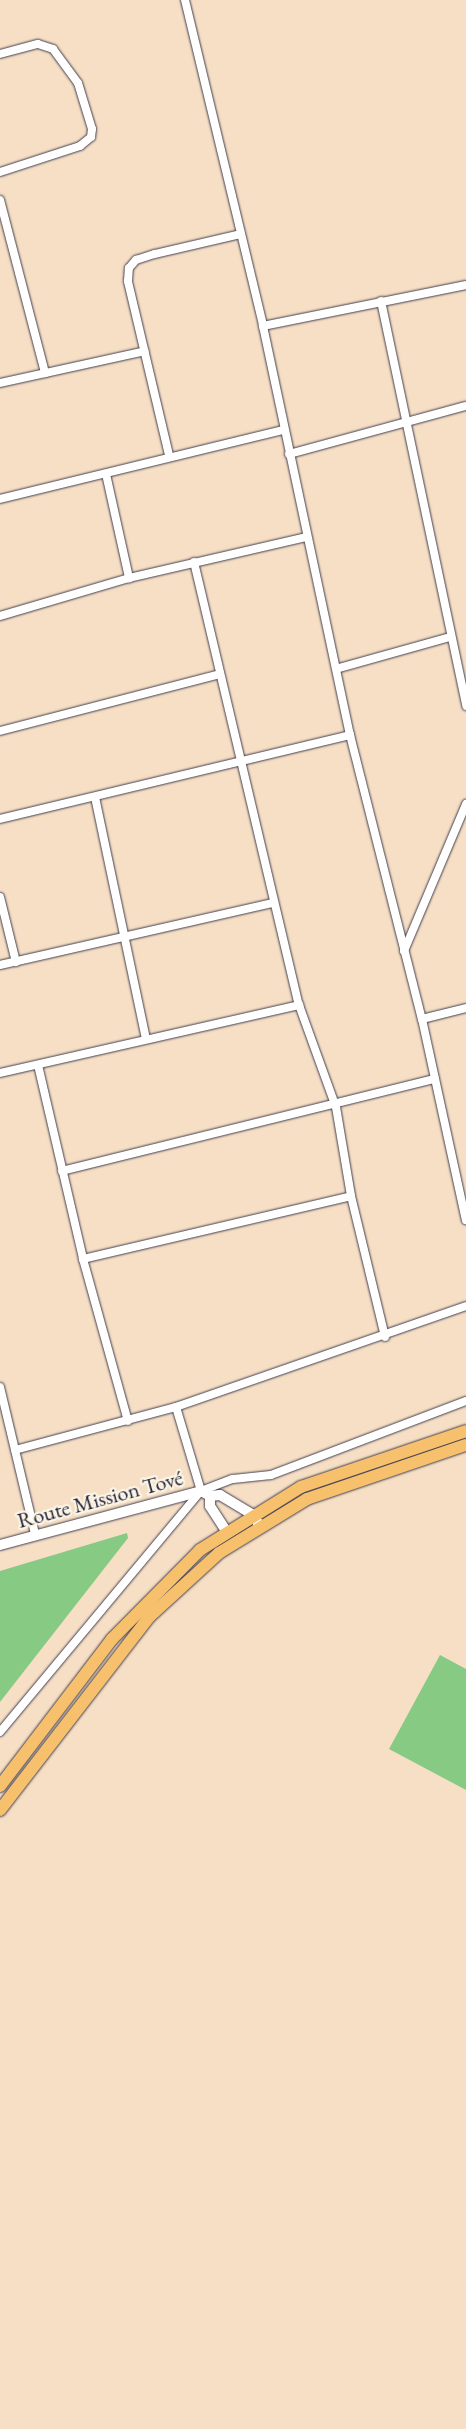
<!DOCTYPE html>
<html>
<head>
<meta charset="utf-8">
<style>
	body { margin:0 }
	#map { position:relative; width:466px; height:2429px; overflow:hidden; background:#f6dfc4; font-family:"EB Garamond",serif }
	div>[style] { position:absolute }
	.green>* { inset:0; background:#87ca84 }
	.roads { filter:drop-shadow(0 0 1px #423e50) drop-shadow(0 0 1px #423e50) }
	.minor>* { height:8px; margin:-4px; padding:0 4px; transform-origin:4px; border-radius:4px; background:#fff }
	.tertiary>* { height:10px; margin:-5px; padding:0 5px; transform-origin:5px; border-radius:5px; background:#fff }
	.primary>* { height:12px; margin:-6px; padding:0 6px; transform-origin:6px; border-radius:6px; background:#f7c06c }
	span { translate:-50% -50%; white-space:nowrap; text-align:center; line-height:1.15; -webkit-text-stroke:4.5px #fcf5e5; paint-order:stroke }
	.street-label { font-size:22px; color:#22223b }
</style>
</head>
<body>
<div id="map">
	<div class="green">
		<i style="clip-path:polygon(127px 1533px,128px 1538px,0 1702px,0 1571px)"></i>
		<i style="clip-path:polygon(440px 1655px,466px 1669px,466px 1790px,389px 1749px)"></i>
	</div>
	<div class="roads">
		<div class="minor">
			<i style="left:185px;top:0;width:335px;rotate:76.5deg"></i>
			<i style="left:263px;top:326px;width:418px;rotate:78deg"></i>
			<i style="left:350px;top:735px;width:293px;rotate:75.8deg"></i>
			<i style="left:422px;top:1019px;width:206px;rotate:77.7deg"></i>
			<i style="left:0;top:54px;width:39px;rotate:-15deg"></i>
			<i style="left:38px;top:44px;width:16px;rotate:18deg"></i>
			<i style="left:53px;top:49px;width:42px;rotate:53.7deg"></i>
			<i style="left:78px;top:83px;width:48px;rotate:73.1deg"></i>
			<i style="left:92px;top:129px;width:8px;rotate:97deg"></i>
			<i style="left:91px;top:137px;width:14px;rotate:141deg"></i>
			<i style="left:80px;top:146px;width:84px;rotate:162deg"></i>
			<i style="left:0;top:200px;width:179px;rotate:75.4deg"></i>
			<i style="left:381px;top:301px;width:414px;rotate:78.1deg"></i>
			<i style="left:263px;top:326px;width:207px;rotate:-11.4deg"></i>
			<i style="left:0;top:383px;width:148px;rotate:-12.4deg"></i>
			<i style="left:289px;top:454px;width:183px;rotate:-15.2deg"></i>
			<i style="left:169px;top:455px;width:179px;rotate:-103.3deg"></i>
			<i style="left:128px;top:281px;width:13px;rotate:-86deg"></i>
			<i style="left:129px;top:268px;width:11px;rotate:-49deg"></i>
			<i style="left:136px;top:260px;width:20px;rotate:-18deg"></i>
			<i style="left:155px;top:254px;width:88px;rotate:-13.1deg"></i>
			<i style="left:106px;top:474px;width:107px;rotate:77.5deg"></i>
			<i style="left:0;top:499px;width:291px;rotate:-13.7deg"></i>
			<i style="left:194px;top:562px;width:455px;rotate:76.7deg"></i>
			<i style="left:299px;top:1005px;width:109px;rotate:70.1deg"></i>
			<i style="left:336px;top:1107px;width:90px;rotate:80.4deg"></i>
			<i style="left:351px;top:1196px;width:145px;rotate:76.4deg"></i>
			<i style="left:0;top:616px;width:134px;rotate:-16.4deg"></i>
			<i style="left:129px;top:578px;width:182px;rotate:-13deg"></i>
			<i style="left:339px;top:668px;width:115px;rotate:-15.6deg"></i>
			<i style="left:0;top:731px;width:227px;rotate:-14.5deg"></i>
			<i style="left:95px;top:797px;width:247px;rotate:78.1deg"></i>
			<i style="left:0;top:819px;width:360px;rotate:-13.5deg"></i>
			<i style="left:0;top:897px;width:67px;rotate:76.2deg"></i>
			<i style="left:404px;top:951px;width:160px;rotate:-67.1deg"></i>
			<i style="left:0;top:965px;width:280px;rotate:-12.8deg"></i>
			<i style="left:422px;top:1019px;width:45px;rotate:-14deg"></i>
			<i style="left:38px;top:1065px;width:199px;rotate:76.9deg"></i>
			<i style="left:83px;top:1259px;width:168px;rotate:74.5deg"></i>
			<i style="left:0;top:1073px;width:307px;rotate:-12.8deg"></i>
			<i style="left:62px;top:1171px;width:384px;rotate:-13.9deg"></i>
			<i style="left:83px;top:1259px;width:275px;rotate:-13.2deg"></i>
			<i style="left:0;top:1387px;width:151px;rotate:76.6deg"></i>
			<i style="left:176px;top:1407px;width:88px;rotate:73.4deg"></i>
			<i style="left:15px;top:1450px;width:167px;rotate:-15deg"></i>
			<i style="left:176px;top:1407px;width:307px;rotate:-19.2deg"></i>
			<i style="left:0;top:1732px;width:314px;rotate:-50.2deg"></i>
			<i style="left:201px;top:1491px;width:34px;rotate:-21deg"></i>
			<i style="left:233px;top:1479px;width:38px;rotate:-6deg"></i>
			<i style="left:271px;top:1475px;width:209px;rotate:-20.8deg"></i>
		</div>
		<div class="tertiary">
			<i style="left:210px;top:1496px;width:10px;rotate:-6deg"></i>
			<i style="left:220px;top:1495px;width:37px;rotate:31deg"></i>
			<i style="left:252px;top:1514px;width:14px;rotate:56deg"></i>
			<i style="left:210px;top:1496px;width:10px;rotate:90deg"></i>
			<i style="left:210px;top:1506px;width:30px;rotate:57deg"></i>
			<i style="left:0;top:1545px;width:208px;rotate:-15deg"></i>
			<i style="left:201px;top:1491px;width:10px;rotate:29deg"></i>
		</div>
		<div class="primary">
			<i style="left:0;top:1786px;width:185px;rotate:-52.7deg"></i>
			<i style="left:112px;top:1639px;width:125px;rotate:-45.3deg"></i>
			<i style="left:200px;top:1550px;width:119px;rotate:-32deg"></i>
			<i style="left:301px;top:1487px;width:174px;rotate:-18.7deg"></i>
			<i style="left:0;top:1810px;width:244px;rotate:-52.3deg"></i>
			<i style="left:149px;top:1617px;width:95px;rotate:-42.4deg"></i>
			<i style="left:219px;top:1553px;width:103px;rotate:-31.5deg"></i>
			<i style="left:307px;top:1499px;width:168px;rotate:-18.8deg"></i>
		</div>
	</div>
	<div class="street-label">
		<span style="left:100px;top:1499px;rotate:-15deg">Route Mission Tové</span>
	</div>
</div>
</body>
</html>
